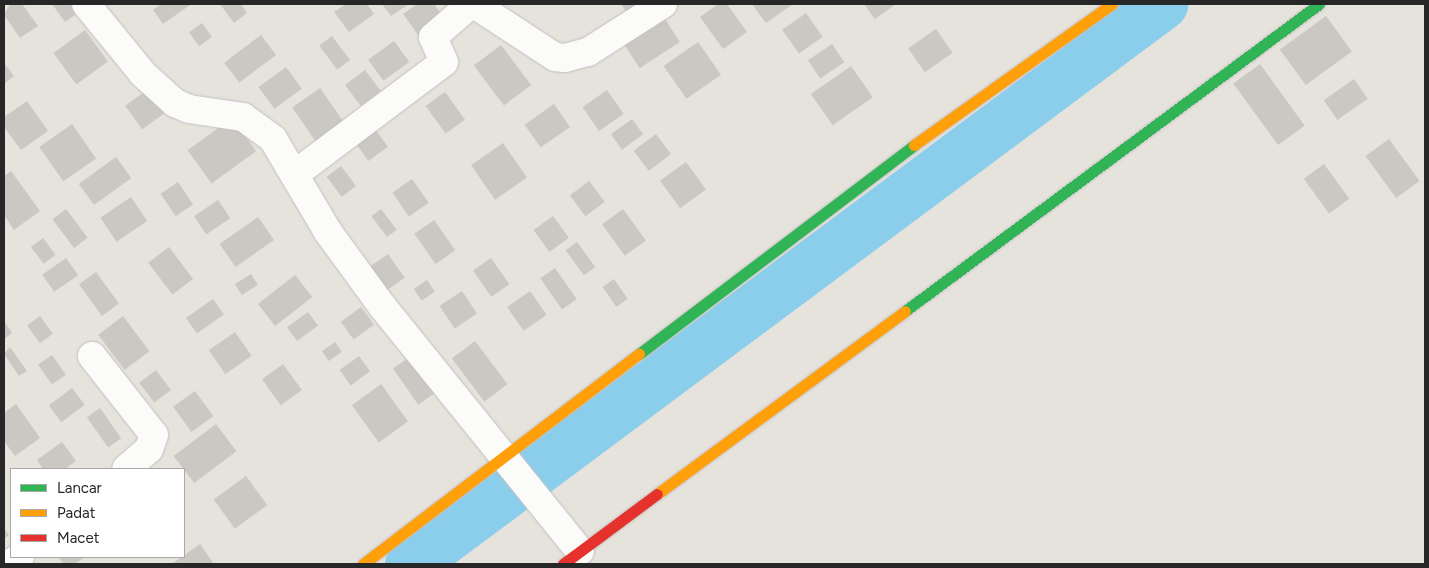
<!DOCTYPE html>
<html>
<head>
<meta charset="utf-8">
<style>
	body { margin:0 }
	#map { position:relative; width:1429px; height:568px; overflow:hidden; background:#e6e2dc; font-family:Figtree,sans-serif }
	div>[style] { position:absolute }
	.river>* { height:51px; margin:-25.5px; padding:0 25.5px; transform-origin:25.5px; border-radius:25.5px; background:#8bceec }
	.building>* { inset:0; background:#cbc8c3; transform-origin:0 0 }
	.roads { filter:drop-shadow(0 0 1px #c3c1c2) drop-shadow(0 0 1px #c3c1c2) }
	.street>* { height:28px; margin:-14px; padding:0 14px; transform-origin:14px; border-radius:14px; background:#fbfbfa }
	.fast>* { height:11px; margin:-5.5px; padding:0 5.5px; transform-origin:5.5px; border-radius:5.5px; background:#30b455 }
	.slow>* { height:11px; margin:-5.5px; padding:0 5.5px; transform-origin:5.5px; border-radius:5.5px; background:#ff9f0a }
	.jam>* { height:11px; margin:-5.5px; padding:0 5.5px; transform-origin:5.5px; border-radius:5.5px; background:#e5322d }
	span { translate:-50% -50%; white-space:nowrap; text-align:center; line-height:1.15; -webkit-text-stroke:5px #fff; paint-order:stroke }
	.frame { position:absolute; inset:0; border:5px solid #272727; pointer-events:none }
	.legend { position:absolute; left:10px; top:468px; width:175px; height:90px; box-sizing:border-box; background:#fff; border:1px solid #a9a9a9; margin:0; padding:6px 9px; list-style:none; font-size:15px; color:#272727 }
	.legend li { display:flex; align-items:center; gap:10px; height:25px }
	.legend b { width:25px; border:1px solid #a9a9a9 }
</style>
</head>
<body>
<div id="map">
	<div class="river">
		<i style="left:410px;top:564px;width:938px;rotate:-36.67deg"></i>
	</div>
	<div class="building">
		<i style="clip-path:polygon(10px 4px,22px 4px,38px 26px,20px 38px,4px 15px)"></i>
		<i style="clip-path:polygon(52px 4px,74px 4px,79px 12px,65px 22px)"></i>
		<i style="clip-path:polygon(161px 4px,189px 4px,190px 5px,163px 24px,153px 10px)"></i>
		<i style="clip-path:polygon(220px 4px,241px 4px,247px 13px,234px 23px)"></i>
		<i style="clip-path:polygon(346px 4px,367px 4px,374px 14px,349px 32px,334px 12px)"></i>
		<i style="clip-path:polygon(382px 4px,409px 4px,391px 16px)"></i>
		<i style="clip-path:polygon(417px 4px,434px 4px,444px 18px,419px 36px,403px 14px)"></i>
		<i style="clip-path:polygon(621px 4px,650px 4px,630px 17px)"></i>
		<i style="clip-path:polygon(718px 4px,727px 4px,747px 32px,723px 49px,700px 17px)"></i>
		<i style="clip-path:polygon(752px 4px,793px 4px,766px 23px)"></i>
		<i style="clip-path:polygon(864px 4px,896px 4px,875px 19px)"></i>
		<i style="left:806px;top:13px;width:29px;height:29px;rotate:55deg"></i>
		<i style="left:663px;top:16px;width:31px;height:48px;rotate:57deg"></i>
		<i style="left:1326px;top:16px;width:44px;height:57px;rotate:54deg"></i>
		<i style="left:202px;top:23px;width:17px;height:16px;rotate:54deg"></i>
		<i style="left:936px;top:29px;width:29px;height:34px;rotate:55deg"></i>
		<i style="left:85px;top:30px;width:39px;height:39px;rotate:54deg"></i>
		<i style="left:261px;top:35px;width:25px;height:46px;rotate:53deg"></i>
		<i style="left:332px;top:36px;width:30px;height:16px;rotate:53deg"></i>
		<i style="left:394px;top:41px;width:26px;height:32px;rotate:54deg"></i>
		<i style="left:698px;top:42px;width:40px;height:42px;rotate:55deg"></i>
		<i style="left:832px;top:44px;width:22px;height:29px;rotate:56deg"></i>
		<i style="left:501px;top:45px;width:50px;height:34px;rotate:53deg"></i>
		<i style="clip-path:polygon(4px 63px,14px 76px,4px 84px)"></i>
		<i style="left:1260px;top:64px;width:76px;height:33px;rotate:54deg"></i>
		<i style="left:851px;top:66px;width:38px;height:49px;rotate:55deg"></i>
		<i style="left:286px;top:67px;width:27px;height:34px;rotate:54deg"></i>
		<i style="left:365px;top:70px;width:26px;height:25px;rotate:53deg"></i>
		<i style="left:1354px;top:79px;width:24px;height:37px;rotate:55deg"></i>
		<i style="left:320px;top:88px;width:42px;height:34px;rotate:55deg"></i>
		<i style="left:147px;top:90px;width:29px;height:27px;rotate:54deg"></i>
		<i style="left:607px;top:90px;width:29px;height:30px;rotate:55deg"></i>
		<i style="left:445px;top:92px;width:34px;height:24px;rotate:54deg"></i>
		<i style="clip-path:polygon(27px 101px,48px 131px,21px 150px,4px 127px,4px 117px)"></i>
		<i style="left:554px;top:104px;width:28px;height:36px;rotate:55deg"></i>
		<i style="left:232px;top:118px;width:41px;height:55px;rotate:54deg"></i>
		<i style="left:632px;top:119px;width:19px;height:26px;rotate:54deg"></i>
		<i style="left:72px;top:124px;width:42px;height:40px;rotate:55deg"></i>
		<i style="left:375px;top:129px;width:22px;height:24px;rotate:54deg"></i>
		<i style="left:656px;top:134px;width:25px;height:28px;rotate:53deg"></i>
		<i style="left:1389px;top:139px;width:52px;height:29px;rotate:54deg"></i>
		<i style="left:503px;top:143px;width:42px;height:39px;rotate:55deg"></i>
		<i style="left:116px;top:157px;width:26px;height:46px;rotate:54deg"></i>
		<i style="left:686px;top:162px;width:34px;height:32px;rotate:54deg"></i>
		<i style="left:1324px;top:164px;width:43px;height:25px;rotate:54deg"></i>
		<i style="left:341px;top:166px;width:25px;height:18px;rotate:53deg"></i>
		<i style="clip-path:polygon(11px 171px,40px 211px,14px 230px,4px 215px,4px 176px)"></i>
		<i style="left:412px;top:179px;width:29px;height:24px;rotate:55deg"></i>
		<i style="left:589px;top:181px;width:26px;height:24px;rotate:53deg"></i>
		<i style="left:178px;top:182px;width:27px;height:21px;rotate:56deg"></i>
		<i style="left:131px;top:197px;width:29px;height:37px;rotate:56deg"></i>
		<i style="left:218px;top:200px;width:22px;height:29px;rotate:56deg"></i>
		<i style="left:66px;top:209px;width:36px;height:17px;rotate:53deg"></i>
		<i style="left:381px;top:209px;width:26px;height:12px;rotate:53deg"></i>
		<i style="left:623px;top:209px;width:39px;height:26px;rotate:54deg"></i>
		<i style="left:553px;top:216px;width:27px;height:24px;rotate:54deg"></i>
		<i style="left:258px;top:217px;width:28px;height:47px;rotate:55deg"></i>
		<i style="left:434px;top:220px;width:37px;height:24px;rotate:55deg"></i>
		<i style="left:43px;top:238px;width:21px;height:15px;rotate:53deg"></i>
		<i style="left:577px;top:242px;width:31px;height:14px;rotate:54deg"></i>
		<i style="left:169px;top:247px;width:40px;height:26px;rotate:53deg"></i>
		<i style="left:388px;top:254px;width:29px;height:21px;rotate:55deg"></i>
		<i style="left:66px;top:258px;width:21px;height:29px;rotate:55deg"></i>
		<i style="left:491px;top:258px;width:32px;height:22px;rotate:55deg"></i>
		<i style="left:555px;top:268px;width:38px;height:18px;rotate:55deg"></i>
		<i style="left:96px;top:272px;width:39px;height:21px;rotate:54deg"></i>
		<i style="left:251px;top:274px;width:13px;height:19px;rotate:58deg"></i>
		<i style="left:295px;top:275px;width:28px;height:47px;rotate:52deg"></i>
		<i style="left:614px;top:279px;width:24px;height:14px;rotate:55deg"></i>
		<i style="left:427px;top:280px;width:14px;height:16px;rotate:56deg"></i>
		<i style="left:462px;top:291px;width:27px;height:27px;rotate:56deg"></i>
		<i style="left:530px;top:291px;width:29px;height:28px;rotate:55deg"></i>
		<i style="left:213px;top:299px;width:19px;height:33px;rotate:55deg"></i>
		<i style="left:361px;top:307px;width:22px;height:25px;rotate:54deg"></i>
		<i style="left:308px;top:312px;width:17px;height:26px;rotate:54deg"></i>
		<i style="left:40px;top:316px;width:22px;height:16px;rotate:54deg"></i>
		<i style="left:123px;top:316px;width:44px;height:31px;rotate:53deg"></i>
		<i style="clip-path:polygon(4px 321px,12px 333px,4px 339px)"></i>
		<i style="left:235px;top:332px;width:29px;height:32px;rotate:55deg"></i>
		<i style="left:475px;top:341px;width:54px;height:29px;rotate:53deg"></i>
		<i style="left:335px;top:342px;width:12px;height:16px;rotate:55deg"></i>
		<i style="clip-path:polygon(10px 347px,27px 371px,19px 376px,4px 354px)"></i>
		<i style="left:52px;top:355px;width:24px;height:17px;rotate:55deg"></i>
		<i style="left:359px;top:356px;width:19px;height:24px;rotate:54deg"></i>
		<i style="left:411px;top:356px;width:44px;height:22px;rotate:55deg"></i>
		<i style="left:283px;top:364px;width:32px;height:26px;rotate:54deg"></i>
		<i style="left:156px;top:370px;width:25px;height:21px;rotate:53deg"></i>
		<i style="left:381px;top:384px;width:46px;height:36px;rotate:54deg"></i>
		<i style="left:72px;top:388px;width:21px;height:29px;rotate:53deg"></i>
		<i style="left:195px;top:391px;width:31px;height:27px;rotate:54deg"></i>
		<i style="clip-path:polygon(16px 404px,40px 438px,15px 456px,4px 441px,4px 413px)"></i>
		<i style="left:100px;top:408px;width:37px;height:16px;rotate:55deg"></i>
		<i style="left:216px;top:424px;width:34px;height:53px;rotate:53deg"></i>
		<i style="clip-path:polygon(62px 442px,76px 461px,65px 469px,43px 469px,37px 460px)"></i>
		<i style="left:246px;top:476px;width:36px;height:40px;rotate:54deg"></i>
		<i style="clip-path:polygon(4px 528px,9px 535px,4px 539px)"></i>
		<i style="clip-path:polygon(200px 544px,214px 564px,174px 564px,173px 563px)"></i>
		<i style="clip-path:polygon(58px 557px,85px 557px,75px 564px,64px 564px)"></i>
	</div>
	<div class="roads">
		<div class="street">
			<i style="left:86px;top:4px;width:90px;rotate:50.8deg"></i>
			<i style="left:143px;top:74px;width:43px;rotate:42.2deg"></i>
			<i style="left:175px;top:103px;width:15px;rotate:23deg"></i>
			<i style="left:189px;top:109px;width:55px;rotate:8.4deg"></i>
			<i style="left:243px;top:117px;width:37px;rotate:36deg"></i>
			<i style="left:273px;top:139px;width:108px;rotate:59.4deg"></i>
			<i style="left:328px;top:232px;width:92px;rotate:53.9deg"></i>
			<i style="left:382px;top:306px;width:315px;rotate:51.1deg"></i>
			<i style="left:474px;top:4px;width:97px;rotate:33.2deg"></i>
			<i style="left:555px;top:57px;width:10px;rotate:6deg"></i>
			<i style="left:565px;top:58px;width:24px;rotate:-15deg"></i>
			<i style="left:588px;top:52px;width:89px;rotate:-32.6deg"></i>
			<i style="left:295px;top:174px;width:186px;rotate:-36.9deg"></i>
			<i style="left:444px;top:62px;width:27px;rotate:-114deg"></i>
			<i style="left:433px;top:37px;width:50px;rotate:-41deg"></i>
			<i style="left:92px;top:356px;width:100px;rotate:51.9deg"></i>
			<i style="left:154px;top:435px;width:15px;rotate:110deg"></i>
			<i style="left:149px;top:449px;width:30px;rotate:139deg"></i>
			<i style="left:10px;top:564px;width:12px;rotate:-35deg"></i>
		</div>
		<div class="fast">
			<i style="left:905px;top:311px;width:515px;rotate:-36.56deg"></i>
			<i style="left:639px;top:354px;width:345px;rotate:-37.2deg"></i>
		</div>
		<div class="slow">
			<i style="left:914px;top:145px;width:243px;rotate:-35.5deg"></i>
			<i style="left:657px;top:494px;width:308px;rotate:-36.4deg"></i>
			<i style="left:363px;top:564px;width:347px;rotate:-37.3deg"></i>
		</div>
		<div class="jam">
			<i style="left:563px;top:564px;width:117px;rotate:-36.7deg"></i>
		</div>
	</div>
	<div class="frame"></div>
	<ul class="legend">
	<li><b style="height:6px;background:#30b455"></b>Lancar</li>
	<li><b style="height:6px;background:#ff9f0a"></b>Padat</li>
	<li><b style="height:6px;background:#e5322d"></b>Macet</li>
	</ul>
</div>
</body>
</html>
